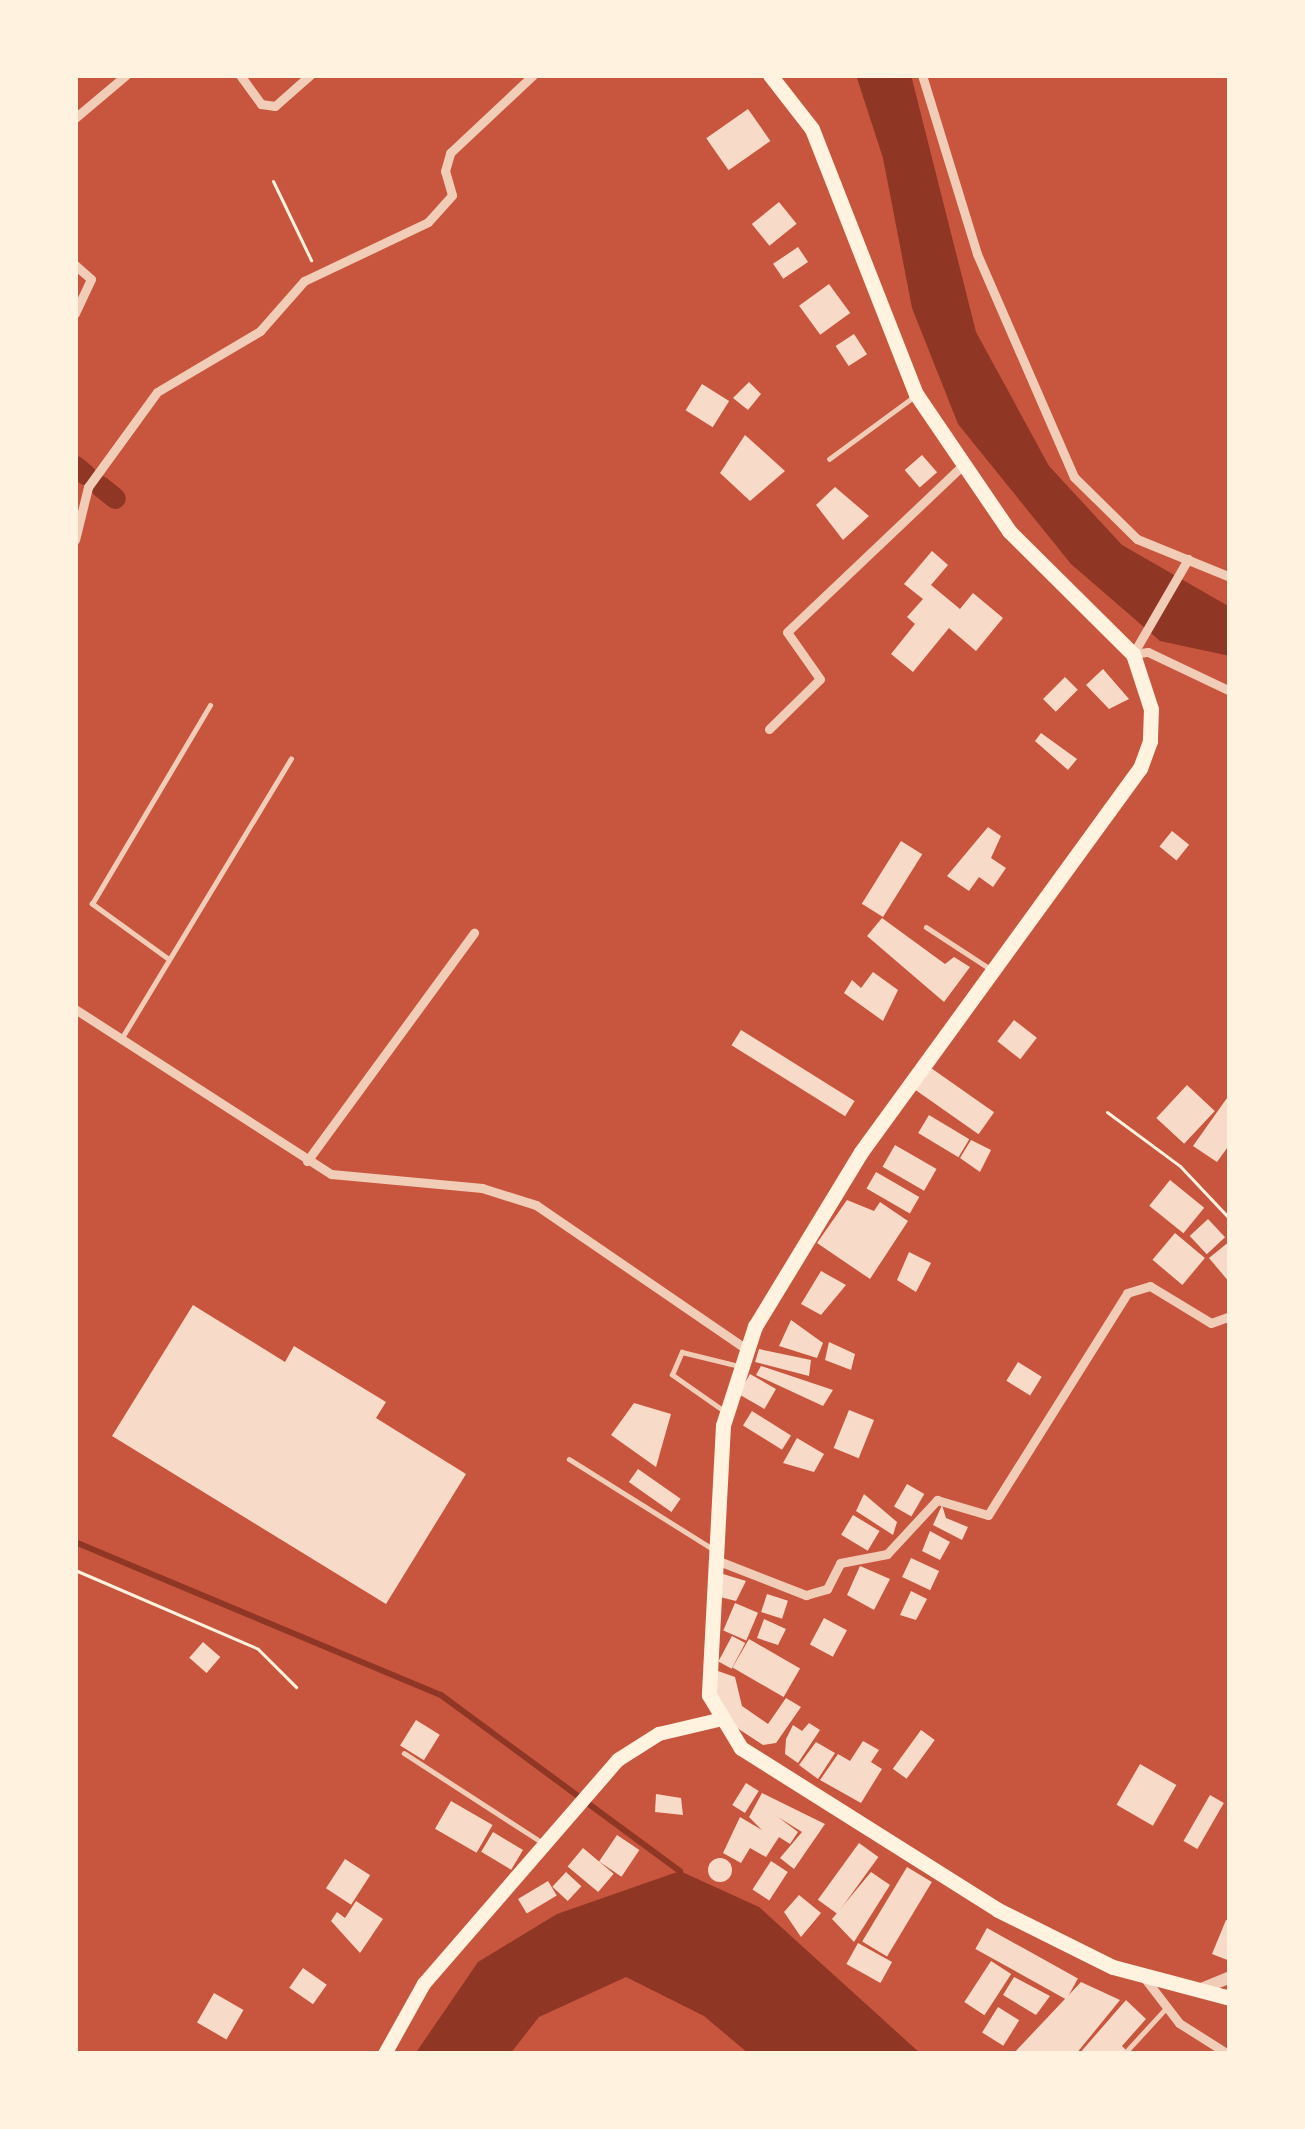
<!DOCTYPE html>
<html>
<head>
<meta charset="utf-8">
<style>
	body { margin:0 }
	#map { position:relative; width:1305px; height:2129px; overflow:hidden; background:#c8553d; font-family:"Fira Sans",sans-serif }
	div>[style] { position:absolute }
	.water>* { inset:0; background:#8f3625 }
	.stream>* { height:6px; margin:-3px; padding:0 3px; transform-origin:3px; border-radius:3px; background:#8f3625 }
	.canal>* { height:21px; margin:-10.5px; padding:0 10.5px; transform-origin:10.5px; border-radius:10.5px; background:#8f3625 }
	.building>* { inset:0; background:#f7dbc8; transform-origin:0 0 }
	.round { border-radius:50% }
	.path>* { height:3px; margin:-1.5px; padding:0 1.5px; transform-origin:1.5px; border-radius:1.5px; background:#fff3e0 }
	.service>* { height:4.5px; margin:-2.25px; padding:0 2.25px; transform-origin:2.25px; border-radius:2.25px; background:#f1ccb7 }
	.minor>* { height:9px; margin:-4.5px; padding:0 4.5px; transform-origin:4.5px; border-radius:4.5px; background:#f1ccb7 }
	.tertiary>* { height:12px; margin:-6px; padding:0 6px; transform-origin:6px; border-radius:6px; background:#f1ccb7 }
	.secondary>* { height:14px; margin:-7px; padding:0 7px; transform-origin:7px; border-radius:7px; background:#fff3e0 }
	.primary>* { height:15px; margin:-7.5px; padding:0 7.5px; transform-origin:7.5px; border-radius:7.5px; background:#fff3e0 }
	span { translate:-50% -50%; white-space:nowrap; text-align:center; line-height:1.15; -webkit-text-stroke:12px #fff3e0; paint-order:stroke }
	.frame { position:absolute; inset:0; border:78px solid #fff3e0; pointer-events:none }
</style>
</head>
<body>
<div id="map">
	<div class="water">
		<i style="clip-path:polygon(856px 75px,911px 75px,976px 332px,1049px 466px,1122px 545px,1230px 607px,1230px 656px,1160px 641px,1071px 564px,958px 424px,912px 308px,883px 158px)"></i>
		<i style="clip-path:polygon(680px 1871px,759px 1907px,921px 2054px,749px 2054px,704px 2016px,626px 1977px,539px 2017px,510px 2054px,415px 2054px,478px 1962px,557px 1914px)"></i>
	</div>
	<div class="stream">
		<i style="left:75px;top:1542px;width:397px;rotate:22.7deg"></i>
		<i style="left:441px;top:1695px;width:297px;rotate:36.4deg"></i>
	</div>
	<div class="canal">
		<i style="left:75px;top:466px;width:13px;rotate:39deg"></i>
		<i style="left:100px;top:486px;width:19px;rotate:39deg"></i>
	</div>
	<div class="building">
		<i style="left:748px;top:109px;width:39px;height:51px;rotate:55deg"></i>
		<i style="left:779px;top:202px;width:28px;height:35px;rotate:51deg"></i>
		<i style="left:798px;top:247px;width:18px;height:30px;rotate:56deg"></i>
		<i style="left:829px;top:284px;width:36px;height:37px;rotate:54deg"></i>
		<i style="left:854px;top:334px;width:24px;height:22px;rotate:57deg"></i>
		<i style="clip-path:polygon(749px 382px,761px 394px,748px 410px,733px 398px)"></i>
		<i style="left:702px;top:384px;width:32px;height:31px;rotate:32deg"></i>
		<i style="clip-path:polygon(745px 435px,785px 471px,750px 501px,720px 473px)"></i>
		<i style="left:922px;top:455px;width:23px;height:23px;rotate:49deg"></i>
		<i style="clip-path:polygon(835px 487px,869px 516px,843px 540px,816px 505px)"></i>
		<i style="clip-path:polygon(932px 551px,948px 565px,931px 585px,960px 609px,973px 593px,1003px 618px,976px 651px,949px 628px,913px 672px,891px 654px,915px 624px,907px 617px,923px 599px,904px 584px)"></i>
		<i style="clip-path:polygon(1103px 669px,1129px 699px,1109px 709px,1086px 685px)"></i>
		<i style="left:1065px;top:677px;width:18px;height:31px;rotate:45deg"></i>
		<i style="clip-path:polygon(1041px 733px,1077px 759px,1068px 770px,1035px 741px)"></i>
		<i style="clip-path:polygon(988px 827px,1001px 836px,991px 858px,1006px 868px,993px 887px,979px 877px,969px 891px,947px 876px)"></i>
		<i style="left:1172px;top:831px;width:22px;height:20px;rotate:39deg"></i>
		<i style="left:901px;top:841px;width:25px;height:74px;rotate:32deg"></i>
		<i style="clip-path:polygon(882px 918px,945px 964px,954px 957px,970px 967px,944px 1002px,867px 936px)"></i>
		<i style="clip-path:polygon(873px 972px,898px 990px,883px 1021px,844px 993px,852px 980px,861px 988px)"></i>
		<i style="left:1014px;top:1020px;width:29px;height:27px;rotate:38deg"></i>
		<i style="left:741px;top:1030px;width:134px;height:18px;rotate:32deg"></i>
		<i style="left:931px;top:1068px;width:77px;height:27px;rotate:35deg"></i>
		<i style="left:1187px;top:1085px;width:38px;height:45px;rotate:43deg"></i>
		<i style="clip-path:polygon(1227px 1098px,1230px 1144px,1217px 1162px,1193px 1146px)"></i>
		<i style="left:929px;top:1115px;width:47px;height:21px;rotate:31deg"></i>
		<i style="clip-path:polygon(971px 1140px,991px 1150px,980px 1172px,960px 1158px)"></i>
		<i style="left:895px;top:1145px;width:48px;height:25px;rotate:30deg"></i>
		<i style="left:876px;top:1172px;width:50px;height:19px;rotate:30deg"></i>
		<i style="left:1170px;top:1180px;width:44px;height:33px;rotate:39deg"></i>
		<i style="clip-path:polygon(847px 1200px,874px 1211px,880px 1202px,908px 1221px,870px 1279px,817px 1243px)"></i>
		<i style="left:1208px;top:1219px;width:25px;height:25px;rotate:47deg"></i>
		<i style="left:1175px;top:1233px;width:39px;height:35px;rotate:40deg"></i>
		<i style="clip-path:polygon(1230px 1241px,1230px 1283px,1209px 1258px)"></i>
		<i style="clip-path:polygon(909px 1252px,931px 1263px,916px 1292px,897px 1280px)"></i>
		<i style="clip-path:polygon(821px 1271px,846px 1285px,821px 1315px,801px 1304px)"></i>
		<i style="clip-path:polygon(193px 1305px,285px 1362px,294px 1346px,386px 1402px,376px 1418px,466px 1474px,386px 1604px,112px 1436px)"></i>
		<i style="clip-path:polygon(791px 1320px,823px 1343px,817px 1358px,779px 1346px)"></i>
		<i style="clip-path:polygon(829px 1342px,855px 1354px,851px 1370px,825px 1360px)"></i>
		<i style="clip-path:polygon(759px 1349px,811px 1360px,809px 1376px,755px 1362px)"></i>
		<i style="left:1018px;top:1362px;width:28px;height:22px;rotate:32deg"></i>
		<i style="clip-path:polygon(761px 1366px,833px 1390px,823px 1406px,756px 1375px)"></i>
		<i style="left:750px;top:1374px;width:30px;height:23px;rotate:30deg"></i>
		<i style="clip-path:polygon(634px 1403px,671px 1414px,656px 1467px,611px 1435px)"></i>
		<i style="left:849px;top:1410px;width:27px;height:41px;rotate:22deg"></i>
		<i style="left:752px;top:1411px;width:46px;height:17px;rotate:32deg"></i>
		<i style="clip-path:polygon(797px 1438px,824px 1454px,814px 1472px,783px 1463px)"></i>
		<i style="left:638px;top:1469px;width:52px;height:16px;rotate:35deg"></i>
		<i style="left:907px;top:1484px;width:20px;height:26px;rotate:30deg"></i>
		<i style="clip-path:polygon(864px 1494px,897px 1522px,893px 1535px,856px 1511px)"></i>
		<i style="clip-path:polygon(942px 1505px,946px 1518px,968px 1527px,962px 1540px,933px 1525px)"></i>
		<i style="left:853px;top:1515px;width:31px;height:23px;rotate:31deg"></i>
		<i style="clip-path:polygon(930px 1531px,950px 1542px,940px 1560px,922px 1551px)"></i>
		<i style="left:911px;top:1558px;width:31px;height:21px;rotate:25deg"></i>
		<i style="clip-path:polygon(860px 1566px,890px 1579px,874px 1610px,847px 1595px)"></i>
		<i style="clip-path:polygon(723px 1574px,746px 1581px,736px 1601px,716px 1596px)"></i>
		<i style="clip-path:polygon(911px 1591px,927px 1599px,916px 1620px,900px 1615px)"></i>
		<i style="left:767px;top:1594px;width:22px;height:19px;rotate:18deg"></i>
		<i style="left:735px;top:1603px;width:25px;height:30px;rotate:23deg"></i>
		<i style="left:824px;top:1618px;width:26px;height:30px;rotate:28deg"></i>
		<i style="clip-path:polygon(764px 1619px,786px 1629px,778px 1645px,757px 1638px)"></i>
		<i style="left:732px;top:1636px;width:15px;height:29px;rotate:28deg"></i>
		<i style="left:749px;top:1639px;width:59px;height:33px;rotate:30deg"></i>
		<i style="left:203px;top:1642px;width:23px;height:21px;rotate:41deg"></i>
		<i style="clip-path:polygon(715px 1670px,735px 1677px,742px 1706px,768px 1724px,786px 1698px,801px 1707px,776px 1743px,763px 1745px,731px 1724px,714px 1691px)"></i>
		<i style="left:416px;top:1720px;width:28px;height:30px;rotate:32deg"></i>
		<i style="clip-path:polygon(809px 1723px,820px 1730px,798px 1763px,785px 1754px,786px 1739px,793px 1725px,802px 1731px)"></i>
		<i style="left:921px;top:1730px;width:17px;height:48px;rotate:36deg"></i>
		<i style="clip-path:polygon(863px 1741px,879px 1750px,871px 1762px,882px 1769px,861px 1803px,820px 1780px,838px 1754px,850px 1761px)"></i>
		<i style="clip-path:polygon(816px 1742px,835px 1753px,818px 1779px,799px 1765px)"></i>
		<i style="left:1140px;top:1764px;width:42px;height:47px;rotate:30deg"></i>
		<i style="left:746px;top:1783px;width:15px;height:26px;rotate:32deg"></i>
		<i style="clip-path:polygon(762px 1793px,825px 1824px,794px 1869px,780px 1858px,802px 1832px,778px 1817px,798px 1832px,790px 1844px,779px 1837px,766px 1857px,750px 1848px,741px 1863px,723px 1853px,740px 1817px,762px 1830px,749px 1817px)"></i>
		<i style="clip-path:polygon(656px 1794px,681px 1798px,683px 1815px,655px 1812px)"></i>
		<i style="left:1210px;top:1795px;width:16px;height:53px;rotate:30deg"></i>
		<i style="left:451px;top:1801px;width:48px;height:32px;rotate:30deg"></i>
		<i style="left:493px;top:1832px;width:35px;height:23px;rotate:31deg"></i>
		<i style="left:617px;top:1835px;width:27px;height:32px;rotate:34deg"></i>
		<i style="left:859px;top:1843px;width:24px;height:70px;rotate:36deg"></i>
		<i style="left:583px;top:1848px;width:40px;height:24px;rotate:40deg"></i>
		<i class="round" style="left:708px;top:1858px;width:24px;height:24px"></i>
		<i style="left:345px;top:1859px;width:30px;height:35px;rotate:33deg"></i>
		<i style="left:771px;top:1861px;width:20px;height:34px;rotate:33deg"></i>
		<i style="left:907px;top:1867px;width:29px;height:87px;rotate:31deg"></i>
		<i style="left:566px;top:1872px;width:21px;height:20px;rotate:43deg"></i>
		<i style="clip-path:polygon(871px 1872px,890px 1885px,854px 1942px,832px 1919px)"></i>
		<i style="left:548px;top:1881px;width:17px;height:35px;rotate:59deg"></i>
		<i style="clip-path:polygon(799px 1895px,821px 1913px,801px 1937px,784px 1912px)"></i>
		<i style="clip-path:polygon(356px 1901px,383px 1919px,360px 1953px,331px 1921px,337px 1912px,345px 1918px)"></i>
		<i style="clip-path:polygon(1226px 1920px,1230px 1921px,1230px 1961px,1212px 1954px)"></i>
		<i style="left:987px;top:1928px;width:104px;height:24px;rotate:29deg"></i>
		<i style="left:858px;top:1943px;width:39px;height:24px;rotate:29deg"></i>
		<i style="left:991px;top:1961px;width:24px;height:49px;rotate:33deg"></i>
		<i style="left:303px;top:1968px;width:29px;height:24px;rotate:35deg"></i>
		<i style="clip-path:polygon(1014px 1977px,1050px 1996px,1036px 2015px,1003px 1995px)"></i>
		<i style="clip-path:polygon(1081px 1982px,1120px 2000px,1076px 2054px,1013px 2054px)"></i>
		<i style="left:214px;top:1993px;width:34px;height:34px;rotate:30deg"></i>
		<i style="clip-path:polygon(1126px 2000px,1146px 2019px,1122px 2046px,1130px 2054px,1079px 2054px)"></i>
		<i style="left:998px;top:2007px;width:25px;height:30px;rotate:32deg"></i>
	</div>
	<div class="path">
		<i style="left:273px;top:181px;width:88px;rotate:64.3deg"></i>
		<i style="left:1107px;top:1112px;width:91px;rotate:36.5deg"></i>
		<i style="left:1180px;top:1166px;width:73px;rotate:46.7deg"></i>
		<i style="left:75px;top:1570px;width:199px;rotate:23.3deg"></i>
		<i style="left:258px;top:1649px;width:54px;rotate:45deg"></i>
	</div>
	<div class="service">
		<i style="left:829px;top:459px;width:103px;rotate:-36.3deg"></i>
		<i style="left:926px;top:927px;width:75px;rotate:33.1deg"></i>
		<i style="left:168px;top:959px;width:94px;rotate:-144.1deg"></i>
		<i style="left:92px;top:904px;width:231px;rotate:-59.3deg"></i>
		<i style="left:123px;top:1036px;width:324px;rotate:-58.8deg"></i>
		<i style="left:722px;top:1410px;width:61px;rotate:-145deg"></i>
		<i style="left:672px;top:1375px;width:25px;rotate:-67deg"></i>
		<i style="left:682px;top:1352px;width:59px;rotate:13.8deg"></i>
		<i style="left:569px;top:1459px;width:170px;rotate:32deg"></i>
		<i style="left:404px;top:1753px;width:162px;rotate:32.9deg"></i>
		<i style="left:1124px;top:2054px;width:64px;rotate:-47.5deg"></i>
	</div>
	<div class="minor">
		<i style="left:240px;top:75px;width:36px;rotate:54deg"></i>
		<i style="left:261px;top:104px;width:14px;rotate:8deg"></i>
		<i style="left:275px;top:106px;width:47px;rotate:-41.5deg"></i>
		<i style="left:922px;top:75px;width:187px;rotate:72.9deg"></i>
		<i style="left:977px;top:254px;width:243px;rotate:66.5deg"></i>
		<i style="left:1074px;top:477px;width:88px;rotate:44.5deg"></i>
		<i style="left:1137px;top:539px;width:100px;rotate:22.2deg"></i>
		<i style="left:75px;top:118px;width:67px;rotate:-40.1deg"></i>
		<i style="left:75px;top:265px;width:21px;rotate:41deg"></i>
		<i style="left:91px;top:279px;width:38px;rotate:115deg"></i>
		<i style="left:75px;top:540px;width:55px;rotate:-76.2deg"></i>
		<i style="left:88px;top:487px;width:117px;rotate:-54deg"></i>
		<i style="left:157px;top:392px;width:120px;rotate:-30.6deg"></i>
		<i style="left:260px;top:331px;width:67px;rotate:-48.7deg"></i>
		<i style="left:304px;top:281px;width:137px;rotate:-25.4deg"></i>
		<i style="left:428px;top:222px;width:36px;rotate:-48deg"></i>
		<i style="left:452px;top:195px;width:25px;rotate:-106deg"></i>
		<i style="left:445px;top:171px;width:19px;rotate:-74deg"></i>
		<i style="left:450px;top:153px;width:114px;rotate:-43.2deg"></i>
		<i style="left:1133px;top:654px;width:110px;rotate:-59.9deg"></i>
		<i style="left:1133px;top:654px;width:15px;rotate:-8deg"></i>
		<i style="left:1148px;top:652px;width:91px;rotate:25.4deg"></i>
		<i style="left:769px;top:729px;width:71px;rotate:-44.4deg"></i>
		<i style="left:820px;top:679px;width:57px;rotate:-125.1deg"></i>
		<i style="left:787px;top:632px;width:240px;rotate:-43.5deg"></i>
		<i style="left:75px;top:1009px;width:305px;rotate:32.8deg"></i>
		<i style="left:331px;top:1174px;width:152px;rotate:5.3deg"></i>
		<i style="left:482px;top:1188px;width:57px;rotate:17.5deg"></i>
		<i style="left:536px;top:1205px;width:257px;rotate:34.4deg"></i>
		<i style="left:307px;top:1161px;width:283px;rotate:-53.8deg"></i>
		<i style="left:716px;top:1560px;width:97px;rotate:21.3deg"></i>
		<i style="left:806px;top:1595px;width:22px;rotate:-16deg"></i>
		<i style="left:827px;top:1589px;width:29px;rotate:-63deg"></i>
		<i style="left:840px;top:1563px;width:48px;rotate:-10.8deg"></i>
		<i style="left:887px;top:1554px;width:74px;rotate:-47.2deg"></i>
		<i style="left:937px;top:1500px;width:53px;rotate:16.4deg"></i>
		<i style="left:988px;top:1515px;width:262px;rotate:-57.9deg"></i>
		<i style="left:1127px;top:1293px;width:24px;rotate:-17deg"></i>
		<i style="left:1150px;top:1286px;width:71px;rotate:31.2deg"></i>
		<i style="left:1211px;top:1323px;width:20px;rotate:-20deg"></i>
		<i style="left:1143px;top:1976px;width:59px;rotate:52.5deg"></i>
		<i style="left:1179px;top:2023px;width:58px;rotate:32.3deg"></i>
	</div>
	<div class="tertiary">
		<i style="left:1201px;top:1989px;width:31px;rotate:-22deg"></i>
	</div>
	<div class="secondary">
		<i style="left:385px;top:2054px;width:80px;rotate:-60.9deg"></i>
		<i style="left:424px;top:1984px;width:296px;rotate:-49.1deg"></i>
		<i style="left:618px;top:1760px;width:49px;rotate:-32.4deg"></i>
		<i style="left:659px;top:1734px;width:61px;rotate:-13.3deg"></i>
	</div>
	<div class="primary">
		<i style="left:770px;top:75px;width:68px;rotate:52.1deg"></i>
		<i style="left:812px;top:129px;width:285px;rotate:68.6deg"></i>
		<i style="left:916px;top:394px;width:166px;rotate:55.8deg"></i>
		<i style="left:1009px;top:531px;width:175px;rotate:44.8deg"></i>
		<i style="left:1133px;top:654px;width:58px;rotate:71.9deg"></i>
		<i style="left:1151px;top:709px;width:32px;rotate:92deg"></i>
		<i style="left:1150px;top:741px;width:29px;rotate:110deg"></i>
		<i style="left:1140px;top:768px;width:475px;rotate:126deg"></i>
		<i style="left:861px;top:1152px;width:204px;rotate:121.3deg"></i>
		<i style="left:755px;top:1326px;width:104px;rotate:107.9deg"></i>
		<i style="left:723px;top:1425px;width:270px;rotate:93deg"></i>
		<i style="left:709px;top:1695px;width:62px;rotate:58.9deg"></i>
		<i style="left:741px;top:1748px;width:304px;rotate:32.2deg"></i>
		<i style="left:998px;top:1910px;width:128px;rotate:26.4deg"></i>
		<i style="left:1113px;top:1967px;width:121px;rotate:14.8deg"></i>
	</div>
	<div class="frame"></div>
</div>
</body>
</html>
